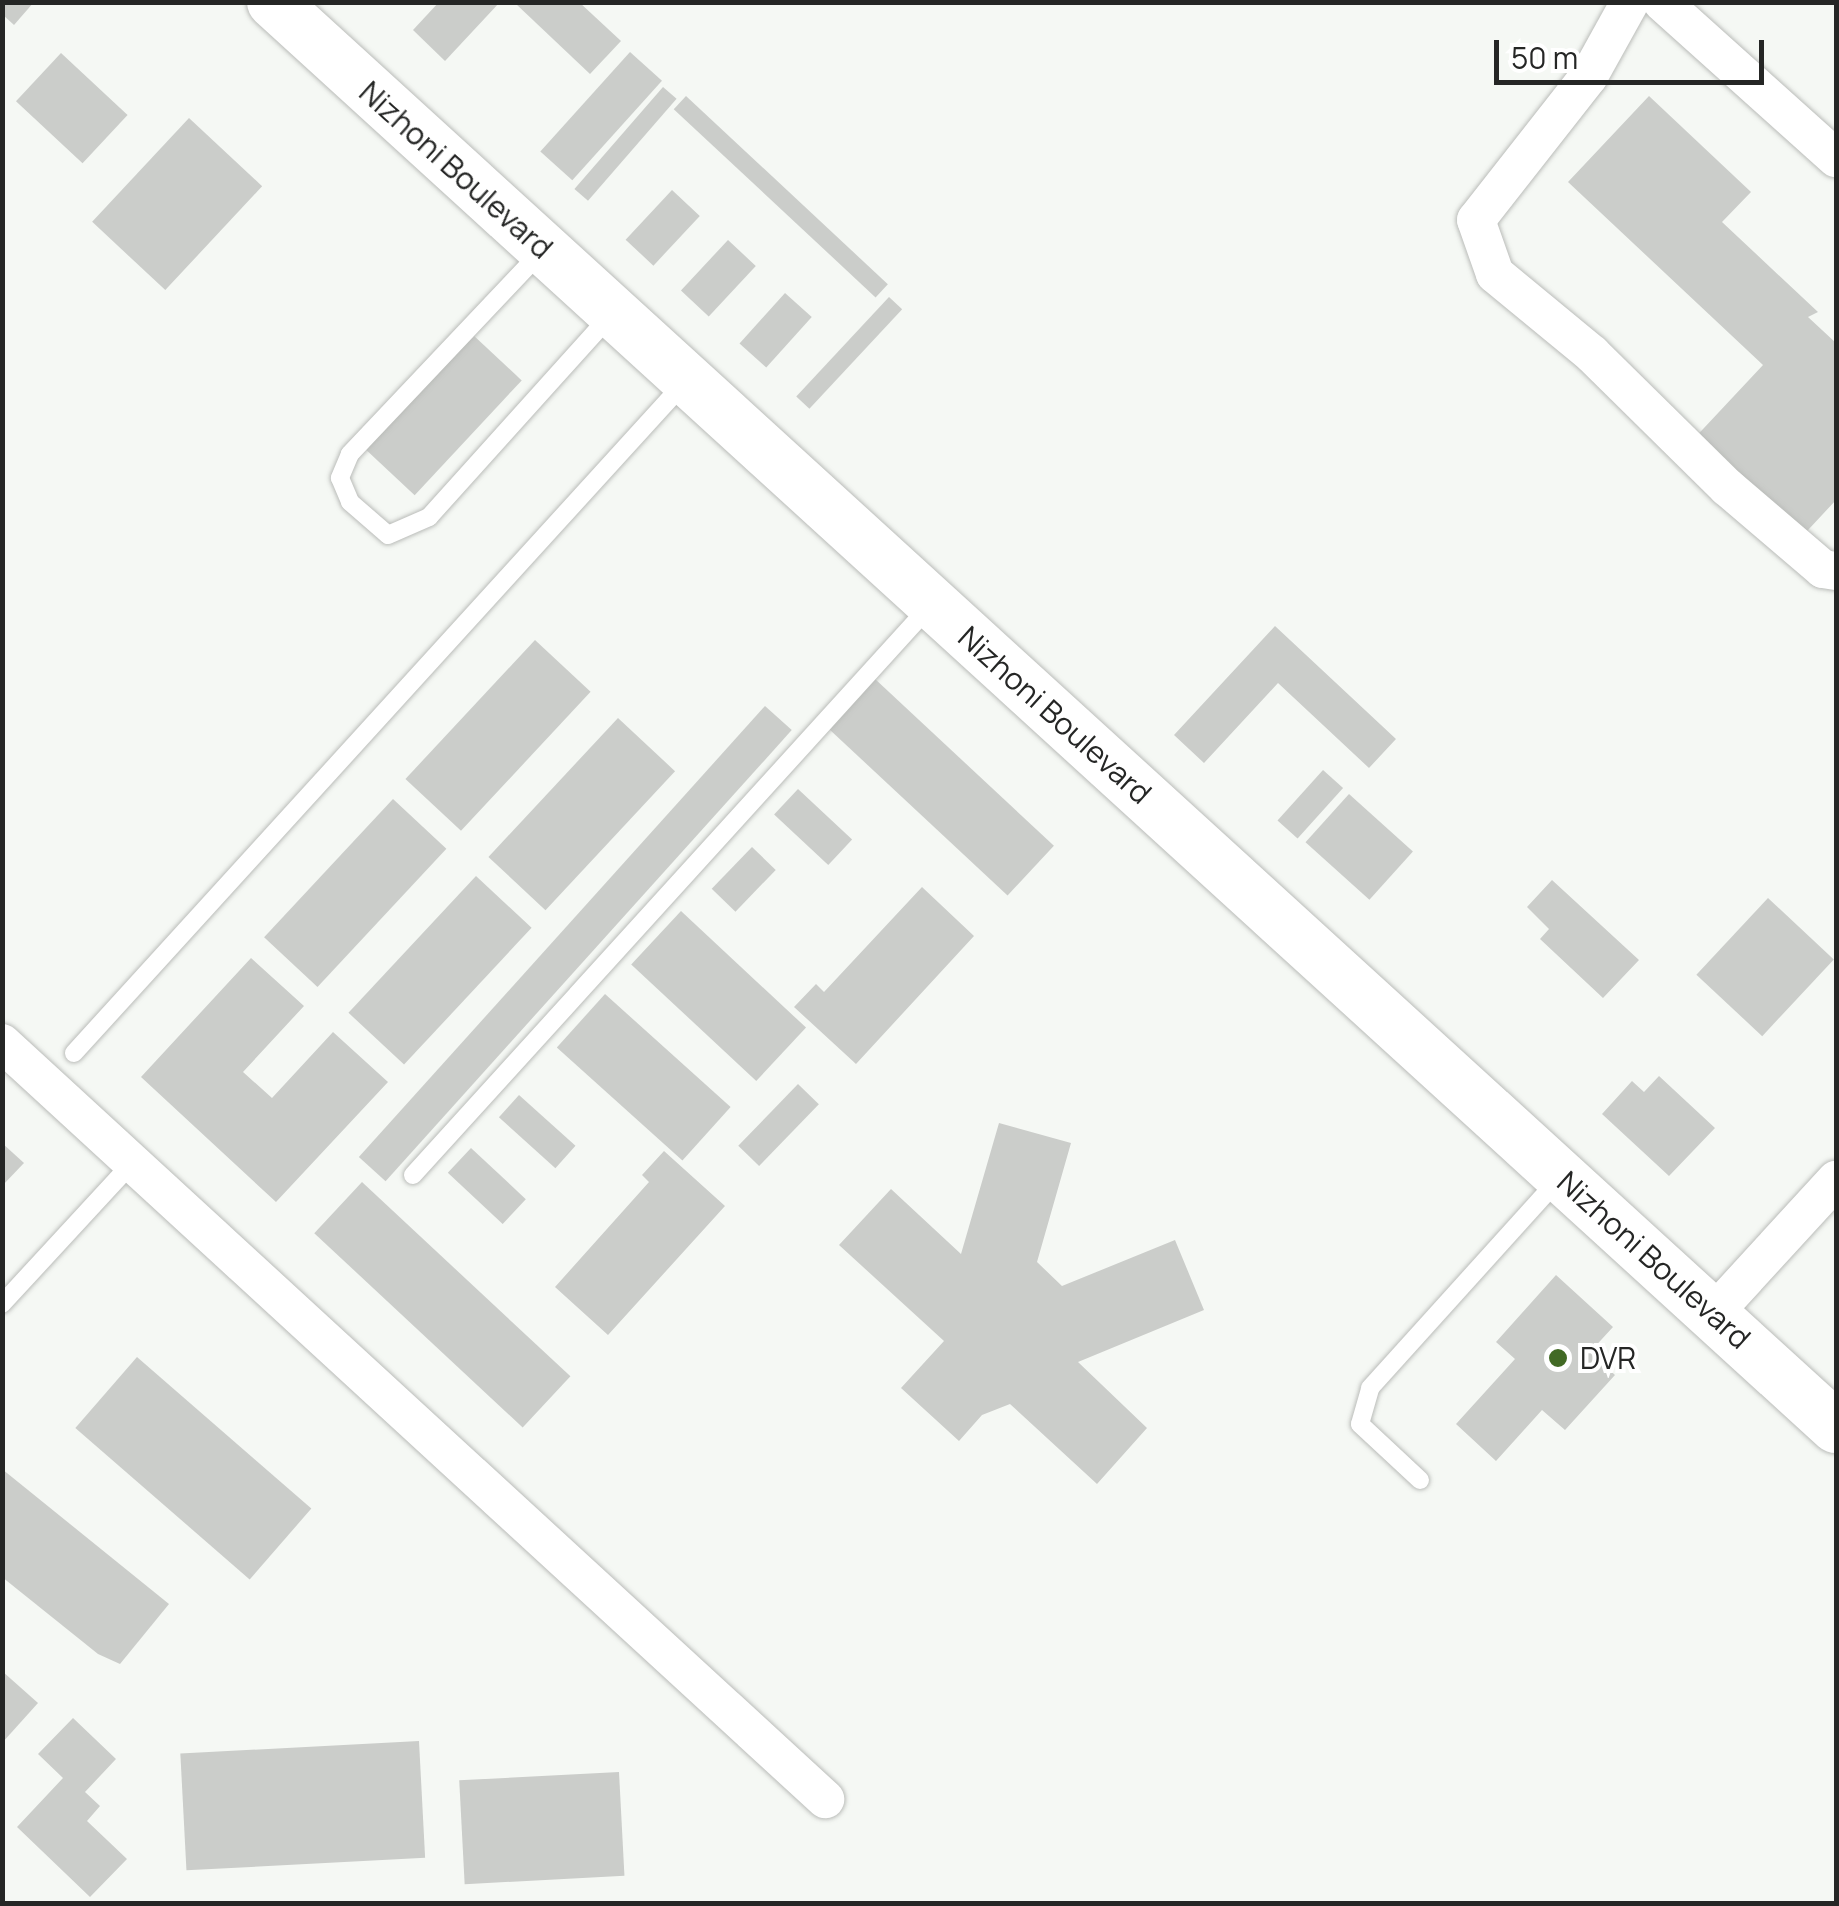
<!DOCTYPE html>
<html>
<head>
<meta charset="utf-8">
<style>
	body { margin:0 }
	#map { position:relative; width:1839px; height:1906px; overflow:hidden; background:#f5f8f4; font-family:Manrope,sans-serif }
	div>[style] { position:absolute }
	.building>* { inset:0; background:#cbcdca; transform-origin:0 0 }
	.roads { filter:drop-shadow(0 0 2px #babcb9) drop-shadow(0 0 2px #babcb9) }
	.lane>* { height:18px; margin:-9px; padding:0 9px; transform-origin:9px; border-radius:9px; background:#fff }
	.street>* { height:38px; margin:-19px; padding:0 19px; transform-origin:19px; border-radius:19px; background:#fff }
	.secondary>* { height:52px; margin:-26px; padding:0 26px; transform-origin:26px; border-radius:26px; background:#fff }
	.dots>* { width:28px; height:28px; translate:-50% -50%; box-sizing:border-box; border:5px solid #fff; border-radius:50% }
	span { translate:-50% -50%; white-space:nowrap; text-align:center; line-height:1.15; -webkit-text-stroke:8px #fff; paint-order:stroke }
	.street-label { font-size:30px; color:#252625 }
	.poi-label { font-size:30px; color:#252625 }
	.left { translate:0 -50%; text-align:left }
	.frame { position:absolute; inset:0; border:5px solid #252625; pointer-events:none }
	.scale { position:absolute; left:1494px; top:40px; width:270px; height:45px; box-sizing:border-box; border:5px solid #252625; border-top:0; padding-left:12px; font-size:30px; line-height:35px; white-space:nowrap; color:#252625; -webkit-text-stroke:8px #fff; paint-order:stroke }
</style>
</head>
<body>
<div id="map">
	<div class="building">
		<i style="clip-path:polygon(2px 2px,34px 2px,14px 25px,2px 14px)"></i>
		<i style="clip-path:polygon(439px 2px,500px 2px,445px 61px,413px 30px)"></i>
		<i style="clip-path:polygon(579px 2px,621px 41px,590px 74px,516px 4px)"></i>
		<i style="left:630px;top:52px;width:43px;height:134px;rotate:42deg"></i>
		<i style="left:61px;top:53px;width:91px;height:66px;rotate:43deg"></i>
		<i style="left:663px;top:87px;width:18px;height:135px;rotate:41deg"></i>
		<i style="left:686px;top:96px;width:276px;height:18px;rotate:43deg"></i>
		<i style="clip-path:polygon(1649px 96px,1751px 192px,1722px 222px,1818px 312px,1808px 317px,1836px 343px,1836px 500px,1795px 544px,1689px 444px,1763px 365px,1568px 182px)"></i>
		<i style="left:189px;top:118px;width:100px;height:142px;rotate:43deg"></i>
		<i style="left:672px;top:190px;width:38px;height:68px;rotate:43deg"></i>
		<i style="left:728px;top:240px;width:38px;height:69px;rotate:43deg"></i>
		<i style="left:785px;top:293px;width:36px;height:68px;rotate:42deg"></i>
		<i style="left:889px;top:297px;width:18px;height:136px;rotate:43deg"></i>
		<i style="left:472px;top:334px;width:68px;height:157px;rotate:43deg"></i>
		<i style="clip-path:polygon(1275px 626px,1396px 739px,1369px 768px,1278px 683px,1204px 763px,1174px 735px)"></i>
		<i style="left:535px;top:640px;width:76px;height:190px;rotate:43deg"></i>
		<i style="left:874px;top:678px;width:246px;height:68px;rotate:43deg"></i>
		<i style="left:765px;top:706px;width:36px;height:607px;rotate:42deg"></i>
		<i style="left:618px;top:718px;width:78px;height:190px;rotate:43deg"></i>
		<i style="left:1323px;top:770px;width:27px;height:68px;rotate:42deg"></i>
		<i style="left:798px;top:789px;width:74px;height:35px;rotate:43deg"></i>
		<i style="left:1349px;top:794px;width:86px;height:65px;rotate:42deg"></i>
		<i style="left:393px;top:799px;width:73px;height:189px;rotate:43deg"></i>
		<i style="left:752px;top:847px;width:33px;height:58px;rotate:44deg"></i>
		<i style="left:476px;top:876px;width:76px;height:187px;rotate:43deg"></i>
		<i style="clip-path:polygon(1552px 880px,1639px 960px,1603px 998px,1540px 939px,1549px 929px,1527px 907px)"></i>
		<i style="clip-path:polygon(922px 887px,974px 936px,856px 1064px,794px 1007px,816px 984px,824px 992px)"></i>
		<i style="left:1768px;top:898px;width:90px;height:105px;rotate:43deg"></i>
		<i style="left:681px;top:911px;width:171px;height:73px;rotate:43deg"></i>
		<i style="clip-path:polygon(251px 958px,304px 1006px,243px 1072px,272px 1098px,333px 1032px,388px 1082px,276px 1202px,141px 1077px)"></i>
		<i style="left:605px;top:994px;width:169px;height:72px;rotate:42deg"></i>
		<i style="clip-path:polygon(1659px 1076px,1715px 1128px,1669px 1176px,1602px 1114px,1632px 1081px,1644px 1092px)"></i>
		<i style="left:798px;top:1084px;width:29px;height:86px;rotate:44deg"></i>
		<i style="left:519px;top:1095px;width:76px;height:30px;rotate:42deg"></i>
		<i style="clip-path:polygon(999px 1123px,1071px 1143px,1037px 1262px,1062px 1286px,1175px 1240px,1204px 1310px,1078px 1362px,1147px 1428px,1097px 1484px,1010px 1404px,982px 1415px,959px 1441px,901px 1388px,944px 1341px,839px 1245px,891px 1189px,961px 1254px)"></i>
		<i style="clip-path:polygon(2px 1143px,24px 1163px,2px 1186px)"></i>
		<i style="left:471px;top:1148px;width:75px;height:34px;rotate:43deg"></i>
		<i style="clip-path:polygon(664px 1151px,725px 1206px,608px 1335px,555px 1287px,649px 1182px,642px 1175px)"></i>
		<i style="left:362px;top:1182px;width:285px;height:70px;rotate:43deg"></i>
		<i style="clip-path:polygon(1556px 1275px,1613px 1327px,1590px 1352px,1615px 1375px,1565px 1430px,1542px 1410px,1496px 1461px,1456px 1424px,1515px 1359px,1496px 1342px)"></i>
		<i style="left:137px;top:1357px;width:231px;height:94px;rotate:41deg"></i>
		<i style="clip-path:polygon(2px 1469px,169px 1604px,120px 1664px,98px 1654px,2px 1577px)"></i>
		<i style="clip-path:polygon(2px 1671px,38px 1703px,2px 1743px)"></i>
		<i style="clip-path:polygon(73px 1718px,116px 1759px,85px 1792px,100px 1806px,87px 1821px,127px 1859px,90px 1897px,17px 1827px,63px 1778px,38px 1754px)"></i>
		<i style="left:419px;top:1741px;width:117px;height:239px;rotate:87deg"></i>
		<i style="left:619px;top:1772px;width:104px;height:160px;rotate:87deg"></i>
	</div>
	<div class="roads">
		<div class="lane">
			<i style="left:540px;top:253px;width:277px;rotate:133.4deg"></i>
			<i style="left:350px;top:454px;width:26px;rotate:113deg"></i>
			<i style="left:340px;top:478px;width:26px;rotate:67deg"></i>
			<i style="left:350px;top:502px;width:50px;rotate:41deg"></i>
			<i style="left:388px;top:535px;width:45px;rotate:-23.7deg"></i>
			<i style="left:429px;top:517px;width:273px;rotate:-48deg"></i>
			<i style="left:74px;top:1053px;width:908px;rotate:-47.68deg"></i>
			<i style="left:413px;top:1175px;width:766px;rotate:-47.75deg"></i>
			<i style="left:2px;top:1304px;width:193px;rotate:-47.3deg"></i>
			<i style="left:1420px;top:1480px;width:82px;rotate:-137deg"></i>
			<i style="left:1360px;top:1424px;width:37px;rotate:-74deg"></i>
			<i style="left:1370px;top:1388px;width:280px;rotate:-47.9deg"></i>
		</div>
		<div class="street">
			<i style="left:1630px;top:2px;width:85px;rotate:119deg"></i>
			<i style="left:1589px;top:76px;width:183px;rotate:128.1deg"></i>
			<i style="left:1476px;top:220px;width:57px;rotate:70.6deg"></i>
			<i style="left:1495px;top:274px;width:126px;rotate:39.5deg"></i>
			<i style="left:1592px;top:354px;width:190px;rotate:44.6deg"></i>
			<i style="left:1727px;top:487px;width:126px;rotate:40.5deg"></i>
			<i style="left:1823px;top:569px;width:13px;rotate:9deg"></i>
			<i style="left:1662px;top:2px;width:234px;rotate:41.9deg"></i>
			<i style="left:2px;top:1043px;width:1118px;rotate:42.57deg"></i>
			<i style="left:1713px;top:1314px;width:182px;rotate:-47.5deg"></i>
		</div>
		<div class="secondary">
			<i style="left:273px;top:2px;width:2115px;rotate:42.36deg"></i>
		</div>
	</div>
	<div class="dots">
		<i style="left:1558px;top:1358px;background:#426a25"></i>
	</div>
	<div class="street-label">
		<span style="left:456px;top:170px;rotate:42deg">Nizhoni Boulevard</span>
		<span style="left:1055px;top:715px;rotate:42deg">Nizhoni Boulevard</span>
		<span style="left:1654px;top:1260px;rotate:42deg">Nizhoni Boulevard</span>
	</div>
	<div class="poi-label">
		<span class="left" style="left:1580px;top:1358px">DVR</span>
	</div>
	<div class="frame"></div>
	<div class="scale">50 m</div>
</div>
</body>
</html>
